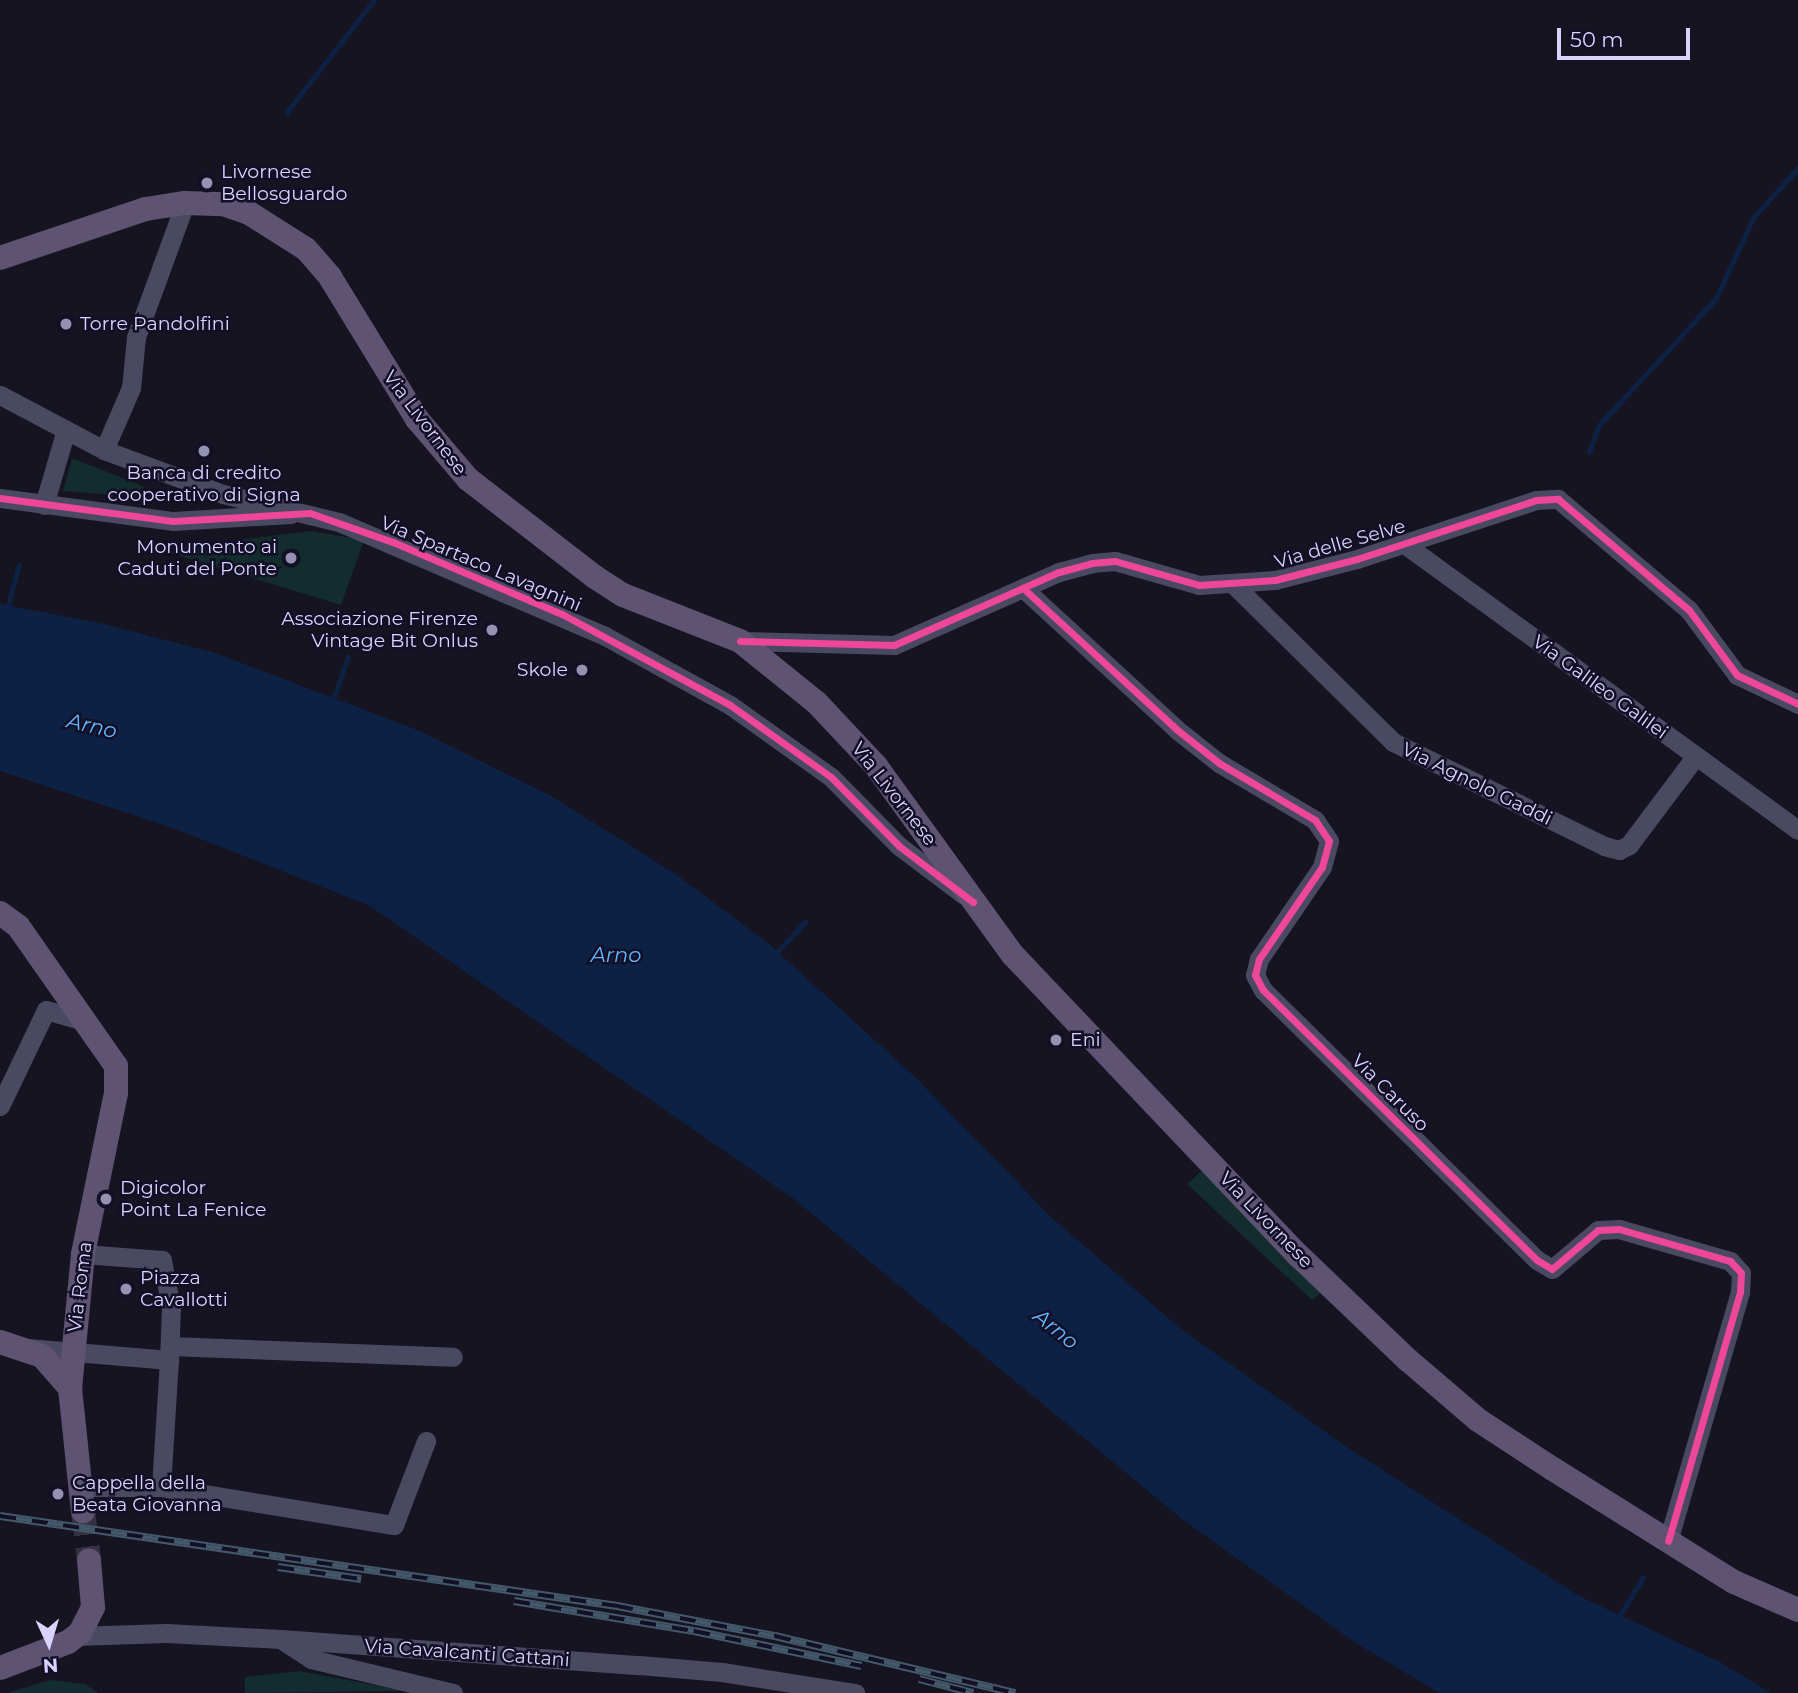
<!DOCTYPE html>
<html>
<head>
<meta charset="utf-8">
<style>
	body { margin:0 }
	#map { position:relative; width:1798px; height:1693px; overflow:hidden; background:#161421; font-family:Montserrat,sans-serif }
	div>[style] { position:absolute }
	.green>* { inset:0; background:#132c2d }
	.water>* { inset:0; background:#0d2144 }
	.stream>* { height:5px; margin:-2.5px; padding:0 2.5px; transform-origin:2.5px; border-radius:2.5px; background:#0d2144 }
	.major-tunnel>* { height:24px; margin-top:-12px; transform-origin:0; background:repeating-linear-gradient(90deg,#333142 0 24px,transparent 0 36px) }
	.minor>* { height:19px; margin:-9.5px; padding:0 9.5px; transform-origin:9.5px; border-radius:9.5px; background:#4a4962 }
	.major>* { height:24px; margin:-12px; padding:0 12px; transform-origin:12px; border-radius:12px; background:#5e5373 }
	.rail>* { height:8px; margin-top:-4px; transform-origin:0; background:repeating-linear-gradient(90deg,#130f26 0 16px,#43596b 0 32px); box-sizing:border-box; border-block:2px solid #43596b }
	.cycleway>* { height:7px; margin:-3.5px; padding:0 3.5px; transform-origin:3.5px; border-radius:3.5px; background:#ed469a }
	.dots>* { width:19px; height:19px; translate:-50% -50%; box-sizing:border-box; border:4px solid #130f26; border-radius:50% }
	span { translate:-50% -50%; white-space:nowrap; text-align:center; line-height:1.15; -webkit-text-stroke:5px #130f26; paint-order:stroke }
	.poi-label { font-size:19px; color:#d9d4ff }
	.left { translate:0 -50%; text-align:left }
	.right { translate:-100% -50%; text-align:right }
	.street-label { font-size:19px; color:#d9d4ff }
	.water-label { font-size:21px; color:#62b6ff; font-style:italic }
	.north { position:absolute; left:14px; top:1609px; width:70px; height:70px; -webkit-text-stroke:5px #130f26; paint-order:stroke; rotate:176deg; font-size:19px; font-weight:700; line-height:28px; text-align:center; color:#d9d4ff }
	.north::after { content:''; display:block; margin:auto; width:24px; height:32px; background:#d9d4ff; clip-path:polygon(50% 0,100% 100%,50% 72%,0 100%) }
	.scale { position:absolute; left:1557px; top:28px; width:133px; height:32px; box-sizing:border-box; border:4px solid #d9d4ff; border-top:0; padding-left:9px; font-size:21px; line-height:24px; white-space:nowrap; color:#d9d4ff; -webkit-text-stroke:5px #130f26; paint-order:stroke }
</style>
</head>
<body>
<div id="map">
	<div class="green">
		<i style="clip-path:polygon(72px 458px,138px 484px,145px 488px,143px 497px,63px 491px)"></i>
		<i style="clip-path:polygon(310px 531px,364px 540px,341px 605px,171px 553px,178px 548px)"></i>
		<i style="clip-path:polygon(1206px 1167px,1323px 1292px,1312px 1300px,1187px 1184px)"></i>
		<i style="clip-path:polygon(299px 1671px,406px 1691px,245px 1693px,245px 1677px)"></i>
		<i style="clip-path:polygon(50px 1680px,85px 1684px,98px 1693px,7px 1693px)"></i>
	</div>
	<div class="water">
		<i style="clip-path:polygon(0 604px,104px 624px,215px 653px,420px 731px,551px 796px,674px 873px,769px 944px,914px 1076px,1053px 1219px,1181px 1329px,1345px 1446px,1579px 1596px,1722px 1663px,1770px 1693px,1439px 1693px,1356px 1643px,1182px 1519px,794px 1199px,370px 906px,173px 828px,0 771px)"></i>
	</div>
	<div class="stream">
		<i style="left:287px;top:112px;width:142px;rotate:-52.2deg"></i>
		<i style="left:1589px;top:452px;width:29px;rotate:-70deg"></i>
		<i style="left:1599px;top:425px;width:173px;rotate:-47.3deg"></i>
		<i style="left:1716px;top:298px;width:88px;rotate:-65.2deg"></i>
		<i style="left:1753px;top:218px;width:67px;rotate:-48deg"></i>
		<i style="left:8px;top:606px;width:43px;rotate:-75.3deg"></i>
		<i style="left:334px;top:697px;width:43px;rotate:-71.1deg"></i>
		<i style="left:777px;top:952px;width:42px;rotate:-46.9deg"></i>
		<i style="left:1620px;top:1615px;width:44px;rotate:-58.8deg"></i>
	</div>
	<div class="major-tunnel">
		<i style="left:83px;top:1511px;width:49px;rotate:83deg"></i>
	</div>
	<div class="minor">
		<i style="left:0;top:395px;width:118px;rotate:27.9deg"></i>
		<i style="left:104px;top:450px;width:127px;rotate:20.3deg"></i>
		<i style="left:223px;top:494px;width:119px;rotate:13.6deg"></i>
		<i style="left:339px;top:522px;width:289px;rotate:23.2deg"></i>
		<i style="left:605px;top:636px;width:143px;rotate:28.9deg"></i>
		<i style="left:730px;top:705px;width:124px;rotate:35.5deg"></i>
		<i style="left:831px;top:777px;width:97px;rotate:45.4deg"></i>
		<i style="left:899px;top:846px;width:81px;rotate:37deg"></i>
		<i style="left:104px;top:450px;width:68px;rotate:-66.5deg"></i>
		<i style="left:131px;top:388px;width:51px;rotate:-84.4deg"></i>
		<i style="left:136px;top:337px;width:143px;rotate:-69.9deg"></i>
		<i style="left:0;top:498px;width:175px;rotate:7.6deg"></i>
		<i style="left:173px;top:521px;width:118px;rotate:-3.4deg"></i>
		<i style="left:44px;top:505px;width:75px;rotate:-73.7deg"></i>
		<i style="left:1403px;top:543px;width:488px;rotate:36deg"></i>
		<i style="left:1232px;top:583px;width:226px;rotate:44.6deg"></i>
		<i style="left:1393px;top:742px;width:235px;rotate:26.2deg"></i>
		<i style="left:1604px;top:846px;width:16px;rotate:15deg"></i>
		<i style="left:1619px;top:850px;width:11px;rotate:-27deg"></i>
		<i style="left:1629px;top:845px;width:110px;rotate:-53.1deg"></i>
		<i style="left:1024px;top:589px;width:207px;rotate:42.6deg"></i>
		<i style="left:1176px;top:729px;width:55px;rotate:38.3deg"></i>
		<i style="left:1219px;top:763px;width:112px;rotate:30.7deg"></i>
		<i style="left:1315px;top:820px;width:25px;rotate:56deg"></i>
		<i style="left:1329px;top:841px;width:27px;rotate:105deg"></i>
		<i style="left:1322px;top:867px;width:112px;rotate:124.4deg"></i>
		<i style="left:1259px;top:959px;width:16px;rotate:104deg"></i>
		<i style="left:1255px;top:975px;width:17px;rotate:62deg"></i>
		<i style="left:1263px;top:990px;width:385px;rotate:44.6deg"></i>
		<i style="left:1537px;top:1260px;width:17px;rotate:31deg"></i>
		<i style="left:1552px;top:1269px;width:60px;rotate:-40.3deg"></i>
		<i style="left:1598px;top:1230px;width:21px;rotate:-3deg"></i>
		<i style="left:1619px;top:1229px;width:116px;rotate:16.1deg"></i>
		<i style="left:1730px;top:1261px;width:16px;rotate:47deg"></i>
		<i style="left:1741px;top:1273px;width:19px;rotate:93deg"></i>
		<i style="left:1740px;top:1292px;width:259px;rotate:106.1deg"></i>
		<i style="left:740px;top:641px;width:154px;rotate:1.5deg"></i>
		<i style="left:894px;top:645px;width:180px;rotate:-23.9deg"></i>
		<i style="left:1059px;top:572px;width:34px;rotate:-15deg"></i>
		<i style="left:1092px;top:563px;width:23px;rotate:-5deg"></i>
		<i style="left:1115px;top:561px;width:87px;rotate:15.9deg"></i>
		<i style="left:1199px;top:585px;width:76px;rotate:-3.8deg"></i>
		<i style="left:1275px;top:580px;width:85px;rotate:-14.4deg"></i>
		<i style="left:1357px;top:559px;width:188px;rotate:-18.2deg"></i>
		<i style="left:1536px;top:500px;width:22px;rotate:-3deg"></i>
		<i style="left:1558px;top:499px;width:172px;rotate:40.3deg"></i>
		<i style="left:1689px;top:610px;width:81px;rotate:53.6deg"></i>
		<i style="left:1737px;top:675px;width:68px;rotate:25.4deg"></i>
		<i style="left:0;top:1106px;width:106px;rotate:-64.4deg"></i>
		<i style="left:46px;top:1010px;width:40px;rotate:16deg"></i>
		<i style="left:170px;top:1346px;width:283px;rotate:2.2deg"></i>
		<i style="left:27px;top:1348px;width:143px;rotate:4.8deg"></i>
		<i style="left:169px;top:1360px;width:52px;rotate:-87.8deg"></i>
		<i style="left:171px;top:1308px;width:49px;rotate:-100.6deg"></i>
		<i style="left:162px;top:1260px;width:79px;rotate:-175.7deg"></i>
		<i style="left:79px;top:1487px;width:82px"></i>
		<i style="left:161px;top:1487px;width:236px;rotate:9.3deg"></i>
		<i style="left:394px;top:1525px;width:90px;rotate:-69.1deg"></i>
		<i style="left:161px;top:1487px;width:127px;rotate:-86.4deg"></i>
		<i style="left:77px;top:1636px;width:89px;rotate:-1.9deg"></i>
		<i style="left:166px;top:1633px;width:115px;rotate:3deg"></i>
		<i style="left:281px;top:1639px;width:359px;rotate:4.2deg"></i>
		<i style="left:639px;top:1665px;width:83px;rotate:4.8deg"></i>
		<i style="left:722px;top:1672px;width:135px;rotate:9deg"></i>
		<i style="left:282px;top:1640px;width:35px;rotate:33deg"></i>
		<i style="left:311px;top:1659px;width:146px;rotate:13.5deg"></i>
	</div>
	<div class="major">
		<i style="left:0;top:258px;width:154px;rotate:-18.6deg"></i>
		<i style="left:146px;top:209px;width:39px;rotate:-9deg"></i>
		<i style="left:185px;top:203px;width:38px;rotate:2deg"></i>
		<i style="left:223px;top:204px;width:28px;rotate:19deg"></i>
		<i style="left:249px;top:213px;width:67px;rotate:32.3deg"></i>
		<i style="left:306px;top:249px;width:37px;rotate:49deg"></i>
		<i style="left:330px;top:277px;width:167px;rotate:58.5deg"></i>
		<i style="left:417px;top:419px;width:79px;rotate:49.6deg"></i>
		<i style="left:468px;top:479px;width:160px;rotate:37.7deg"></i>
		<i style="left:595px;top:577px;width:33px;rotate:33deg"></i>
		<i style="left:623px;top:595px;width:126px;rotate:21.5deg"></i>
		<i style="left:740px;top:641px;width:97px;rotate:38.8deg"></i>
		<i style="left:816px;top:702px;width:88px;rotate:46.8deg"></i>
		<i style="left:876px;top:766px;width:233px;rotate:54.1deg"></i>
		<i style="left:1013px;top:955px;width:415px;rotate:46.5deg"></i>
		<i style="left:1299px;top:1256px;width:151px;rotate:43.7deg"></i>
		<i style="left:1408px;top:1360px;width:92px;rotate:40.6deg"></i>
		<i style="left:1478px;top:1420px;width:90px;rotate:33.2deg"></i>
		<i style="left:1553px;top:1469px;width:213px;rotate:32deg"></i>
		<i style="left:1734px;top:1582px;width:70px;rotate:23.6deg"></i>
		<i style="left:0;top:913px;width:22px;rotate:36deg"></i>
		<i style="left:18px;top:926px;width:171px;rotate:55deg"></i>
		<i style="left:116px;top:1066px;width:27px;rotate:90deg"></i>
		<i style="left:116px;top:1093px;width:164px;rotate:101.6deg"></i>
		<i style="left:83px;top:1254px;width:135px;rotate:95.5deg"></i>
		<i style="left:70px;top:1388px;width:124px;rotate:84deg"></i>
		<i style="left:0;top:1342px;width:44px;rotate:18.4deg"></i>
		<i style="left:42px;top:1356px;width:43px;rotate:48.8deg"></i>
		<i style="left:0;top:1668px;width:73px;rotate:-20.9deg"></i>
		<i style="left:68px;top:1642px;width:15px;rotate:-37deg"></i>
		<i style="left:80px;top:1633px;width:29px;rotate:-63deg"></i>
		<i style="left:93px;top:1607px;width:47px;rotate:-94.9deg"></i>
	</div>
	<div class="rail">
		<i style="left:0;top:1516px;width:624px;rotate:8.3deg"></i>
		<i style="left:617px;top:1606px;width:161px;rotate:10.8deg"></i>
		<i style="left:775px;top:1636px;width:247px;rotate:13.4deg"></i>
		<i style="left:278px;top:1567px;width:84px;rotate:8.2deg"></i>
		<i style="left:514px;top:1601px;width:182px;rotate:9.5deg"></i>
		<i style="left:694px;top:1631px;width:171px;rotate:11.8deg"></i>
		<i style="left:919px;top:1679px;width:56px;rotate:14.5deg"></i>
	</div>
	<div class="cycleway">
		<i style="left:0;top:498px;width:175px;rotate:7.6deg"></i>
		<i style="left:173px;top:521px;width:137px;rotate:-3.3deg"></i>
		<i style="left:310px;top:513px;width:88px;rotate:19.3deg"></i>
		<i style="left:393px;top:542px;width:184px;rotate:23.1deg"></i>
		<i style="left:562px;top:614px;width:191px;rotate:28.4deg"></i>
		<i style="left:730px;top:705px;width:124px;rotate:35.5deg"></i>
		<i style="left:831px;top:777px;width:97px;rotate:45.4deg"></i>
		<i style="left:899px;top:846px;width:93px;rotate:37.1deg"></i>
		<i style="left:1024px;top:589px;width:207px;rotate:42.6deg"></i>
		<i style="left:1176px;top:729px;width:55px;rotate:38.3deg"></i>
		<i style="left:1219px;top:763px;width:112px;rotate:30.7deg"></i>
		<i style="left:1315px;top:820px;width:25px;rotate:56deg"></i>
		<i style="left:1329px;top:841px;width:27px;rotate:105deg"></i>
		<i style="left:1322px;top:867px;width:112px;rotate:124.4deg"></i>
		<i style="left:1259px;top:959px;width:16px;rotate:104deg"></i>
		<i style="left:1255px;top:975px;width:17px;rotate:62deg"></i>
		<i style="left:1263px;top:990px;width:385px;rotate:44.6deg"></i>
		<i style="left:1537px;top:1260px;width:17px;rotate:31deg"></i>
		<i style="left:1552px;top:1269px;width:60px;rotate:-40.3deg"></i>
		<i style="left:1598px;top:1230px;width:21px;rotate:-3deg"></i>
		<i style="left:1619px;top:1229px;width:116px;rotate:16.1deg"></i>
		<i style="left:1730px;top:1261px;width:16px;rotate:47deg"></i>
		<i style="left:1741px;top:1273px;width:19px;rotate:93deg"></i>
		<i style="left:1740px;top:1292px;width:259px;rotate:106.1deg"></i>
		<i style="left:740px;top:641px;width:154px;rotate:1.5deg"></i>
		<i style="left:894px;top:645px;width:180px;rotate:-23.9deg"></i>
		<i style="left:1059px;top:572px;width:34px;rotate:-15deg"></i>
		<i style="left:1092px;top:563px;width:23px;rotate:-5deg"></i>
		<i style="left:1115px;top:561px;width:87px;rotate:15.9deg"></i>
		<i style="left:1199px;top:585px;width:76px;rotate:-3.8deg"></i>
		<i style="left:1275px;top:580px;width:85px;rotate:-14.4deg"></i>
		<i style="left:1357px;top:559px;width:188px;rotate:-18.2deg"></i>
		<i style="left:1536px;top:500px;width:22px;rotate:-3deg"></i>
		<i style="left:1558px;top:499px;width:172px;rotate:40.3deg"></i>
		<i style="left:1689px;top:610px;width:81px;rotate:53.6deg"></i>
		<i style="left:1737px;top:675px;width:68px;rotate:25.4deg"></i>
	</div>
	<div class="dots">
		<i style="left:207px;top:183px;background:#9591b1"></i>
		<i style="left:66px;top:324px;background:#9591b1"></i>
		<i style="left:204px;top:451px;background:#9591b1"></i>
		<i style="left:291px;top:558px;background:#9591b1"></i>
		<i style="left:492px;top:630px;background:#9591b1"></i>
		<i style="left:582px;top:670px;background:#9591b1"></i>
		<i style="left:1056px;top:1040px;background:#9591b1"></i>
		<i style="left:106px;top:1199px;background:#9591b1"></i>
		<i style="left:126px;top:1289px;background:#9591b1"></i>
		<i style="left:58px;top:1494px;background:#9591b1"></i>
	</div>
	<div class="poi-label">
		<span class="left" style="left:221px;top:183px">Livornese<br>Bellosguardo</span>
		<span class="left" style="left:80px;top:324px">Torre Pandolfini</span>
		<span style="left:204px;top:484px">Banca di credito<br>cooperativo di Signa</span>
		<span class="right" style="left:277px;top:558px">Monumento ai<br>Caduti del Ponte</span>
		<span class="right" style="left:478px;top:630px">Associazione Firenze<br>Vintage Bit Onlus</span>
		<span class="right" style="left:568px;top:670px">Skole</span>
		<span class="left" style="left:1070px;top:1040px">Eni</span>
		<span class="left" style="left:120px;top:1199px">Digicolor<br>Point La Fenice</span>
		<span class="left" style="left:140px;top:1289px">Piazza<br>Cavallotti</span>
		<span class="left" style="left:72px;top:1494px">Cappella della<br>Beata Giovanna</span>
	</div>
	<div class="street-label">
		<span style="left:425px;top:423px;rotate:53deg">Via Livornese</span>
		<span style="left:1340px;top:544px;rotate:-16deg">Via delle Selve</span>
		<span style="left:481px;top:564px;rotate:23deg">Via Spartaco Lavagnini</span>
		<span style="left:1600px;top:687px;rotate:36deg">Via Galileo Galilei</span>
		<span style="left:1477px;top:784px;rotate:26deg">Via Agnolo Gaddi</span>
		<span style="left:894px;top:794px;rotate:52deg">Via Livornese</span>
		<span style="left:1390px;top:1093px;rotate:45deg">Via Caruso</span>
		<span style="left:1266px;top:1220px;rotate:46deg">Via Livornese</span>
		<span style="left:80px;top:1287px;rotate:-83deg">Via Roma</span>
		<span style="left:467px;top:1653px;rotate:4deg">Via Cavalcanti Cattani</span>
	</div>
	<div class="water-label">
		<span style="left:92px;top:726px;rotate:13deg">Arno</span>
		<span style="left:616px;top:955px">Arno</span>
		<span style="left:1056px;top:1329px;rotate:39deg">Arno</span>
	</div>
	<div class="north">N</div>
	<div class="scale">50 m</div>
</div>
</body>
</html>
